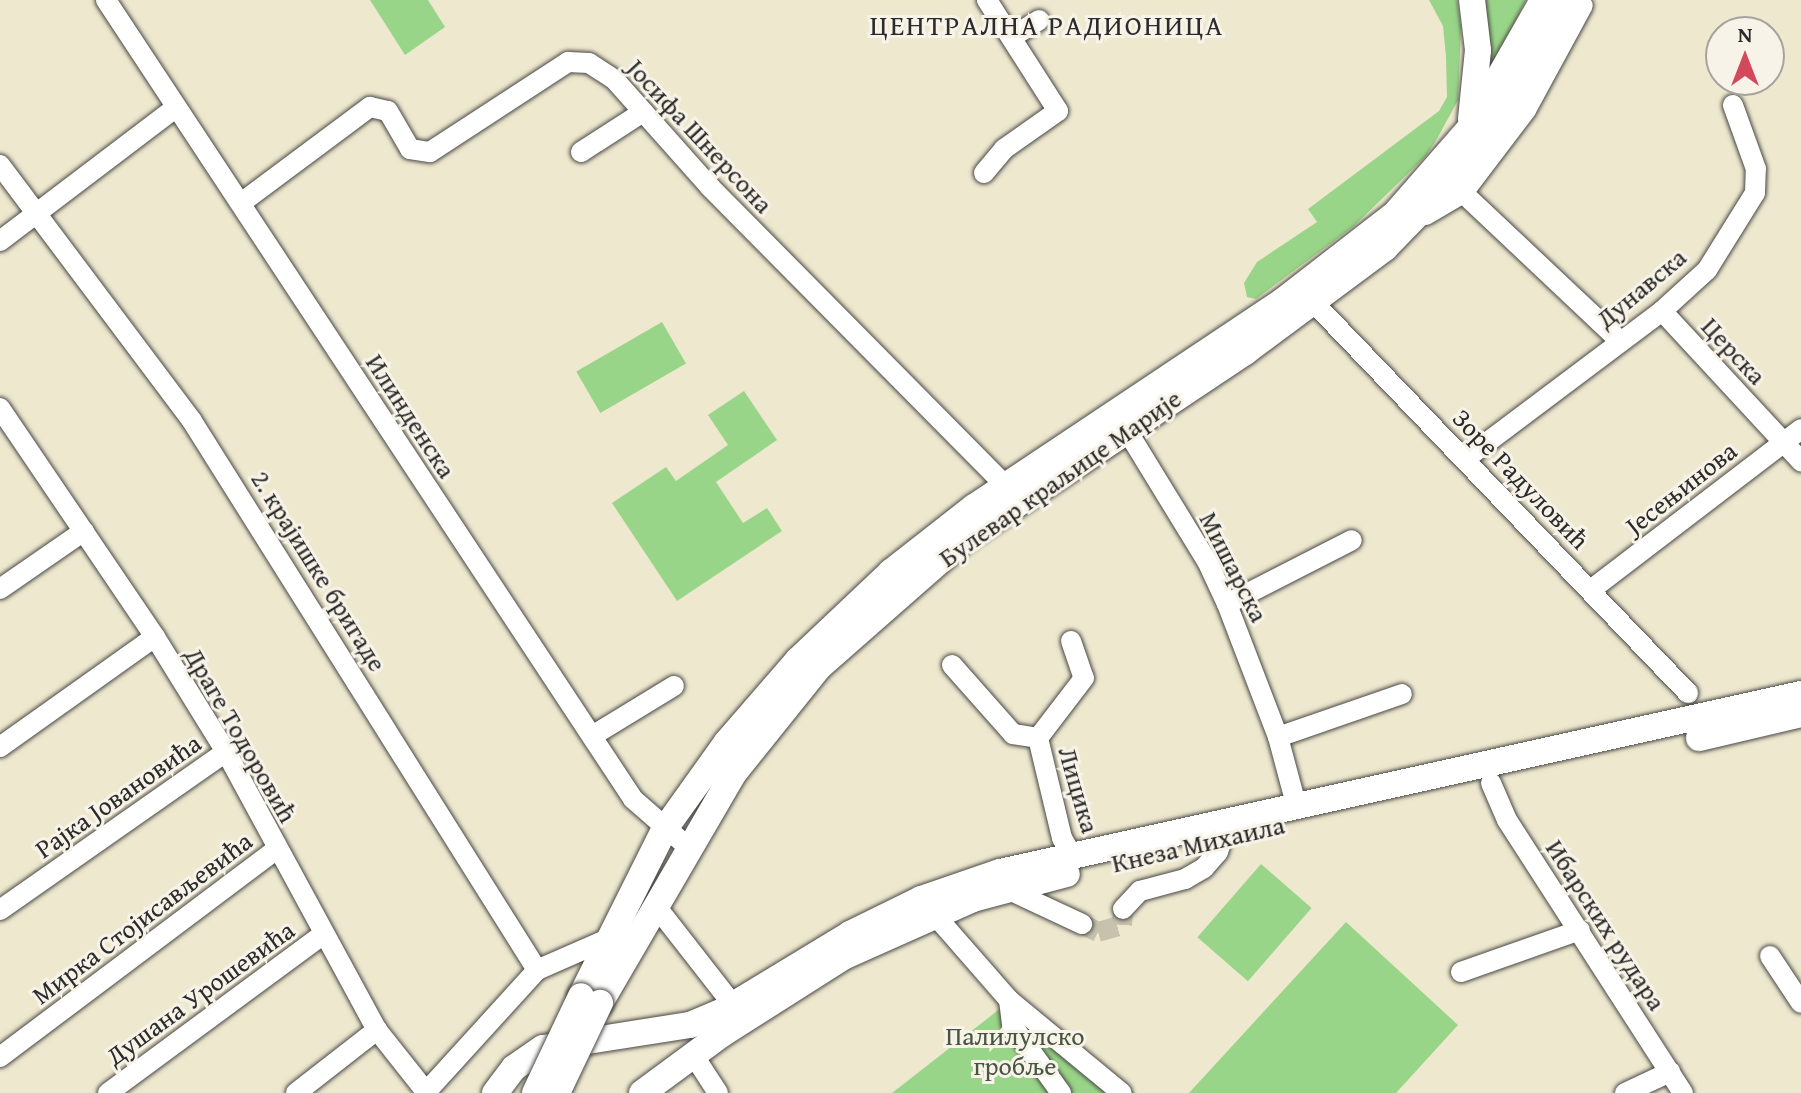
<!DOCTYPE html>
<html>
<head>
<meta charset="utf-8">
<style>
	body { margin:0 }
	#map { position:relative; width:1801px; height:1093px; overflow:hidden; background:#eee8cf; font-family:"Gentium Book Plus",serif }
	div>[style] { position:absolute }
	.green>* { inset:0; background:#99d588; transform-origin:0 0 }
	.minor-tunnel>* { height:20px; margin-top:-10px; transform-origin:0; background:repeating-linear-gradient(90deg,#c7c2ae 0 20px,transparent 0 30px) }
	.roads { filter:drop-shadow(0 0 2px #484744) drop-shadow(0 0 2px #484744) }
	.minor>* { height:20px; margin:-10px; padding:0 10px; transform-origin:10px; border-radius:10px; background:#fff }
	.major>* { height:26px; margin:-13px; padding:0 13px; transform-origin:13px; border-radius:13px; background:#fff }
	.bridges { filter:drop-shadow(0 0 2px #484744) drop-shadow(0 0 2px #484744) }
	.major-bridge>* { height:26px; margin:-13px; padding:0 13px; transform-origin:13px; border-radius:13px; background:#fff }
	span { translate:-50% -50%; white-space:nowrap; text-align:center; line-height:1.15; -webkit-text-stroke:6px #f7f3e8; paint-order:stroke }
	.street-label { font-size:26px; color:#2b2b2b }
	.park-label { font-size:26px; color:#465642 }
	.neighbourhood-label { font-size:28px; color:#2b2b2b; letter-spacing:2px }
	.north { position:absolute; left:1705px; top:16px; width:80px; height:80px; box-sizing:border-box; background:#f7f3e8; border:2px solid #a5a39c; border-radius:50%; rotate:0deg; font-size:22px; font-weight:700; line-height:32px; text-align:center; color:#2b2b2b }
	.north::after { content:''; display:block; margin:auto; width:28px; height:36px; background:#d1495b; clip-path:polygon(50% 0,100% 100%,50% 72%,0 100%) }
</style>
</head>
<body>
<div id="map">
	<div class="green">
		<i style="clip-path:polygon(370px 0,428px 0,445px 27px,405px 55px)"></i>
		<i style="clip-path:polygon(1429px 0,1457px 0,1461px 27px,1458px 100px,1438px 137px,1426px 156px,1354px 226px,1256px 299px,1247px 297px,1244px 283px,1257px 262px,1317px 222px,1308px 209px,1439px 111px,1447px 97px,1446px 57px,1443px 26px)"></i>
		<i style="clip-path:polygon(1480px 0,1526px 0,1486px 78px)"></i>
		<i style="left:662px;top:322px;width:48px;height:99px;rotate:60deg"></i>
		<i style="clip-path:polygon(744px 391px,777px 440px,716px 482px,743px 523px,767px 508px,782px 531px,677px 601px,612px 503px,666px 467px,676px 481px,728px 445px,708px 415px)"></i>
		<i style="left:1261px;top:864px;width:67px;height:97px;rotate:41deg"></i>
		<i style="clip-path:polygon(1346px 922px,1458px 1025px,1396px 1093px,1189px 1093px)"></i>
		<i style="clip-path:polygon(1015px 997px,1135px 1093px,892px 1093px)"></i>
	</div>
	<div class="minor-tunnel">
		<i style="left:1082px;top:924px;width:18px;rotate:27deg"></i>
		<i style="left:1098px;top:932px;width:25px;rotate:-16deg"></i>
		<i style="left:1122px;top:925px;width:16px;rotate:-86deg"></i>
	</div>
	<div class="roads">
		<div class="minor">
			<i style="left:106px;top:0;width:957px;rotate:56.59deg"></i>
			<i style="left:633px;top:799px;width:73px;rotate:41.1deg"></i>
			<i style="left:1012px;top:37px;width:32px;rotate:-32deg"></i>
			<i style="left:581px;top:152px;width:74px;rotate:-32.8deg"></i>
			<i style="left:0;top:165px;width:320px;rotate:53.1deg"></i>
			<i style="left:192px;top:421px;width:648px;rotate:57.85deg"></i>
			<i style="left:984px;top:173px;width:31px;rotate:-50deg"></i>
			<i style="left:1004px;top:149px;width:66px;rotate:-35.1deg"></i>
			<i style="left:1058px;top:111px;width:132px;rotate:-122.6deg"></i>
			<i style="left:1463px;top:193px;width:104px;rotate:-52.8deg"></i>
			<i style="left:1526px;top:110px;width:119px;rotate:-61.5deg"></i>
			<i style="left:241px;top:203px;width:161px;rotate:-36.7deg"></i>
			<i style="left:370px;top:107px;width:18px;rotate:13deg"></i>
			<i style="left:388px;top:111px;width:44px;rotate:59.9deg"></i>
			<i style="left:410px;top:149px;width:20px;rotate:9deg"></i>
			<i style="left:430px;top:152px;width:165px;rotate:-33.1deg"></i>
			<i style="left:568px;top:62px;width:21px;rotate:3deg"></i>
			<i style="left:589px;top:63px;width:31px;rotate:33deg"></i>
			<i style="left:615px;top:80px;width:143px;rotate:48.4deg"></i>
			<i style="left:710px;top:187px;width:419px;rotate:45.3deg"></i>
			<i style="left:1426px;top:215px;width:43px;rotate:-30.7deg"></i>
			<i style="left:1463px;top:193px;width:216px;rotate:43.3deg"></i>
			<i style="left:0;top:241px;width:220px;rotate:-37.2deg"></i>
			<i style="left:1315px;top:304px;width:539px;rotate:46.2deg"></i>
			<i style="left:1662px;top:311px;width:205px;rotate:47.2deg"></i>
			<i style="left:0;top:408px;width:277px;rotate:55.9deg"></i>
			<i style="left:155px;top:637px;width:135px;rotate:58.3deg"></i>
			<i style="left:226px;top:752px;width:316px;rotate:61.5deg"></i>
			<i style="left:377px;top:1030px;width:80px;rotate:51.6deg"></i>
			<i style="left:1126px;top:429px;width:155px;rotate:58.5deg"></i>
			<i style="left:1207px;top:561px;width:47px;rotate:65.1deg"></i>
			<i style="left:1227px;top:604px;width:142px;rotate:69deg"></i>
			<i style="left:1278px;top:737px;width:69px;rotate:75deg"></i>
			<i style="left:1465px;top:459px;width:246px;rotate:-36.9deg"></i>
			<i style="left:1662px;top:311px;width:61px;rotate:-42.3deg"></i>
			<i style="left:1707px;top:270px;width:91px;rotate:-58.1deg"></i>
			<i style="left:1755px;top:193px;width:24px;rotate:-88deg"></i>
			<i style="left:1756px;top:169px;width:68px;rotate:-109.8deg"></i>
			<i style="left:0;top:589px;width:102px;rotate:-34.6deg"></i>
			<i style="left:1592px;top:589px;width:263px;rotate:-37.4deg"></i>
			<i style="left:1227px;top:604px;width:140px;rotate:-27.1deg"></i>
			<i style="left:1071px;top:641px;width:39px;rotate:71deg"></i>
			<i style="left:1084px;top:678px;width:76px;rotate:127.5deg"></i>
			<i style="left:1038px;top:738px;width:103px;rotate:76.5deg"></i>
			<i style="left:1062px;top:838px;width:20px;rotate:60deg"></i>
			<i style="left:952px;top:665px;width:92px;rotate:48.5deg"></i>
			<i style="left:1013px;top:734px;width:25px;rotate:9deg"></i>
			<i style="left:592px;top:736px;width:96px;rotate:-31.4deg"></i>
			<i style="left:1278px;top:737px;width:131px;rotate:-19.1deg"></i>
			<i style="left:0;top:747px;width:190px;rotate:-35.4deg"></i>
			<i style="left:1491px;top:783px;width:40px;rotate:66.6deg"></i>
			<i style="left:1507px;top:820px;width:325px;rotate:57.2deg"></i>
			<i style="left:1007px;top:889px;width:83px;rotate:25deg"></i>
			<i style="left:655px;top:905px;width:127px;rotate:52deg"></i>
			<i style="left:1123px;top:909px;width:25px;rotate:-47deg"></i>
			<i style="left:1140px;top:891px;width:47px;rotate:-14.9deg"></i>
			<i style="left:1185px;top:879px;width:22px;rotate:-30deg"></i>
			<i style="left:1204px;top:868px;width:21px;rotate:-49deg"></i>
			<i style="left:1218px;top:852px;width:16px;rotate:-72deg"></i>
			<i style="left:0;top:910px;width:276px;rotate:-35deg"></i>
			<i style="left:934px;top:914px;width:114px;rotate:48.9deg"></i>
			<i style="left:1009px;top:1000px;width:146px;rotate:39.5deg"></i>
			<i style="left:1770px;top:956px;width:56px;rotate:56.6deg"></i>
			<i style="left:537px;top:970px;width:80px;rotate:-23.7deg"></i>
			<i style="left:1461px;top:972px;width:126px;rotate:-19.4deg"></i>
			<i style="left:1009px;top:1000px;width:25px;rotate:83deg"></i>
			<i style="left:1012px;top:1025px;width:84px;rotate:54.2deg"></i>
			<i style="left:694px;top:1056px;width:44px;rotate:57deg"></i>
			<i style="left:0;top:1057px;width:345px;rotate:-36.9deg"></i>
			<i style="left:426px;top:1092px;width:165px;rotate:-47.7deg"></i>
			<i style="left:108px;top:1093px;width:266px;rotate:-36.4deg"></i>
			<i style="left:296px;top:1093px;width:103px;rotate:-37.9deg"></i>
			<i style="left:1625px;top:1093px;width:50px;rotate:-25deg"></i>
		</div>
		<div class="major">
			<i style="left:1471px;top:119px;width:69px;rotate:-84.2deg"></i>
			<i style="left:1478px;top:50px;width:50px;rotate:-96.8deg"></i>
			<i style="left:1699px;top:738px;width:105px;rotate:-13.2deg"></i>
			<i style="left:581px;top:996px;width:186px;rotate:-63.4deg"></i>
			<i style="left:664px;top:830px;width:108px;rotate:-54.4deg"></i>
			<i style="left:727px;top:742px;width:108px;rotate:-49.1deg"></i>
			<i style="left:798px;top:660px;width:128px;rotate:-43.4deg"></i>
			<i style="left:891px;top:572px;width:105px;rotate:-38.1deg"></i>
			<i style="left:974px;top:507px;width:373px;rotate:-33.7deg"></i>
			<i style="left:1284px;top:300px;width:140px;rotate:-37.8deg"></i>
			<i style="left:1395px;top:214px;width:114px;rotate:-48.9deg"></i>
			<i style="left:1470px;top:128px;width:147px;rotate:-60.3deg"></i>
			<i style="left:600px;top:1003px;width:266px;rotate:-59.8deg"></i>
			<i style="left:734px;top:773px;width:134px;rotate:-51.3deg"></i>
			<i style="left:818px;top:668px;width:196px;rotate:-41.3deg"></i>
			<i style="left:965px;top:539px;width:337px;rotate:-33.7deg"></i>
			<i style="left:1245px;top:352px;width:174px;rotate:-36.6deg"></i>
			<i style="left:1385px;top:248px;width:128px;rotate:-45.9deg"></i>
			<i style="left:1474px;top:156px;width:63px;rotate:-55.3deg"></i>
			<i style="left:1510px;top:104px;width:119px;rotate:-61.3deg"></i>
			<i style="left:495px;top:1093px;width:31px;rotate:-53deg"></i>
			<i style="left:514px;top:1068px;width:35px;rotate:-35deg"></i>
			<i style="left:543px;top:1048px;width:149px;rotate:-8.9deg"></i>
			<i style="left:690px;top:1025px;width:36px;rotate:-23deg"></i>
			<i style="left:723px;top:1011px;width:149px;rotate:-31.2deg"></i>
			<i style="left:850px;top:934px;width:79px;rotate:-26.2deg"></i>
			<i style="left:921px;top:899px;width:83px;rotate:-18.9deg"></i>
			<i style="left:1000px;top:872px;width:821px;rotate:-12.53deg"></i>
			<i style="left:642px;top:1093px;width:99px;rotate:-36.4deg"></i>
			<i style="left:722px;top:1034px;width:146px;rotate:-32.4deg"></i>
			<i style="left:845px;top:956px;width:140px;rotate:-24deg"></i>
			<i style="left:973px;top:899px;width:97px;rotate:-14.9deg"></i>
		</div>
	</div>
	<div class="bridges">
		<div class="major-bridge">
			<i style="left:535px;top:1093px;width:107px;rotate:-64.6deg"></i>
			<i style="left:557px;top:1093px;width:100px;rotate:-64.5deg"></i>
		</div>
	</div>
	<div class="street-label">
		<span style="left:700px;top:136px;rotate:47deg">Јосифа Шнерсона</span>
		<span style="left:1641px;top:288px;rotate:-40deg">Дунавска</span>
		<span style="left:1734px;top:351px;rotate:47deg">Церска</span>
		<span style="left:411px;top:416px;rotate:57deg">Илинденска</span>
		<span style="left:1060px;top:478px;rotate:-35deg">Булевар краљице Марије</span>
		<span style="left:1521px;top:479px;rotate:46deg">Зоре Радуловић</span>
		<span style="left:1681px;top:488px;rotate:-38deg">Јесењинова</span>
		<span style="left:1234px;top:567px;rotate:63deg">Мишарска</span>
		<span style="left:319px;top:571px;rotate:58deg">2. крајишке бригаде</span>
		<span style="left:241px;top:735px;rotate:60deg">Драге Тодоровић</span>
		<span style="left:1079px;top:790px;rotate:74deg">Лицика</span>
		<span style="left:118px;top:796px;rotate:-35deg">Рајка Јовановића</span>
		<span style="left:1198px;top:844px;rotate:-13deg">Кнеза Михаила</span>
		<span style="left:142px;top:918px;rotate:-37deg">Мирка Стојисављевића</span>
		<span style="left:1606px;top:925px;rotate:57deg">Ибарских рудара</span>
		<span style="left:200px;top:993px;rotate:-36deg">Душана Урошевића</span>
	</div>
	<div class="park-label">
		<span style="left:1015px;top:1051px">Палилулско<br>гробље</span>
	</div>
	<div class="neighbourhood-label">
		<span style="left:1047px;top:25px">ЦЕНТРАЛНА РАДИОНИЦА</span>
	</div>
	<div class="north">N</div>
</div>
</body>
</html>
